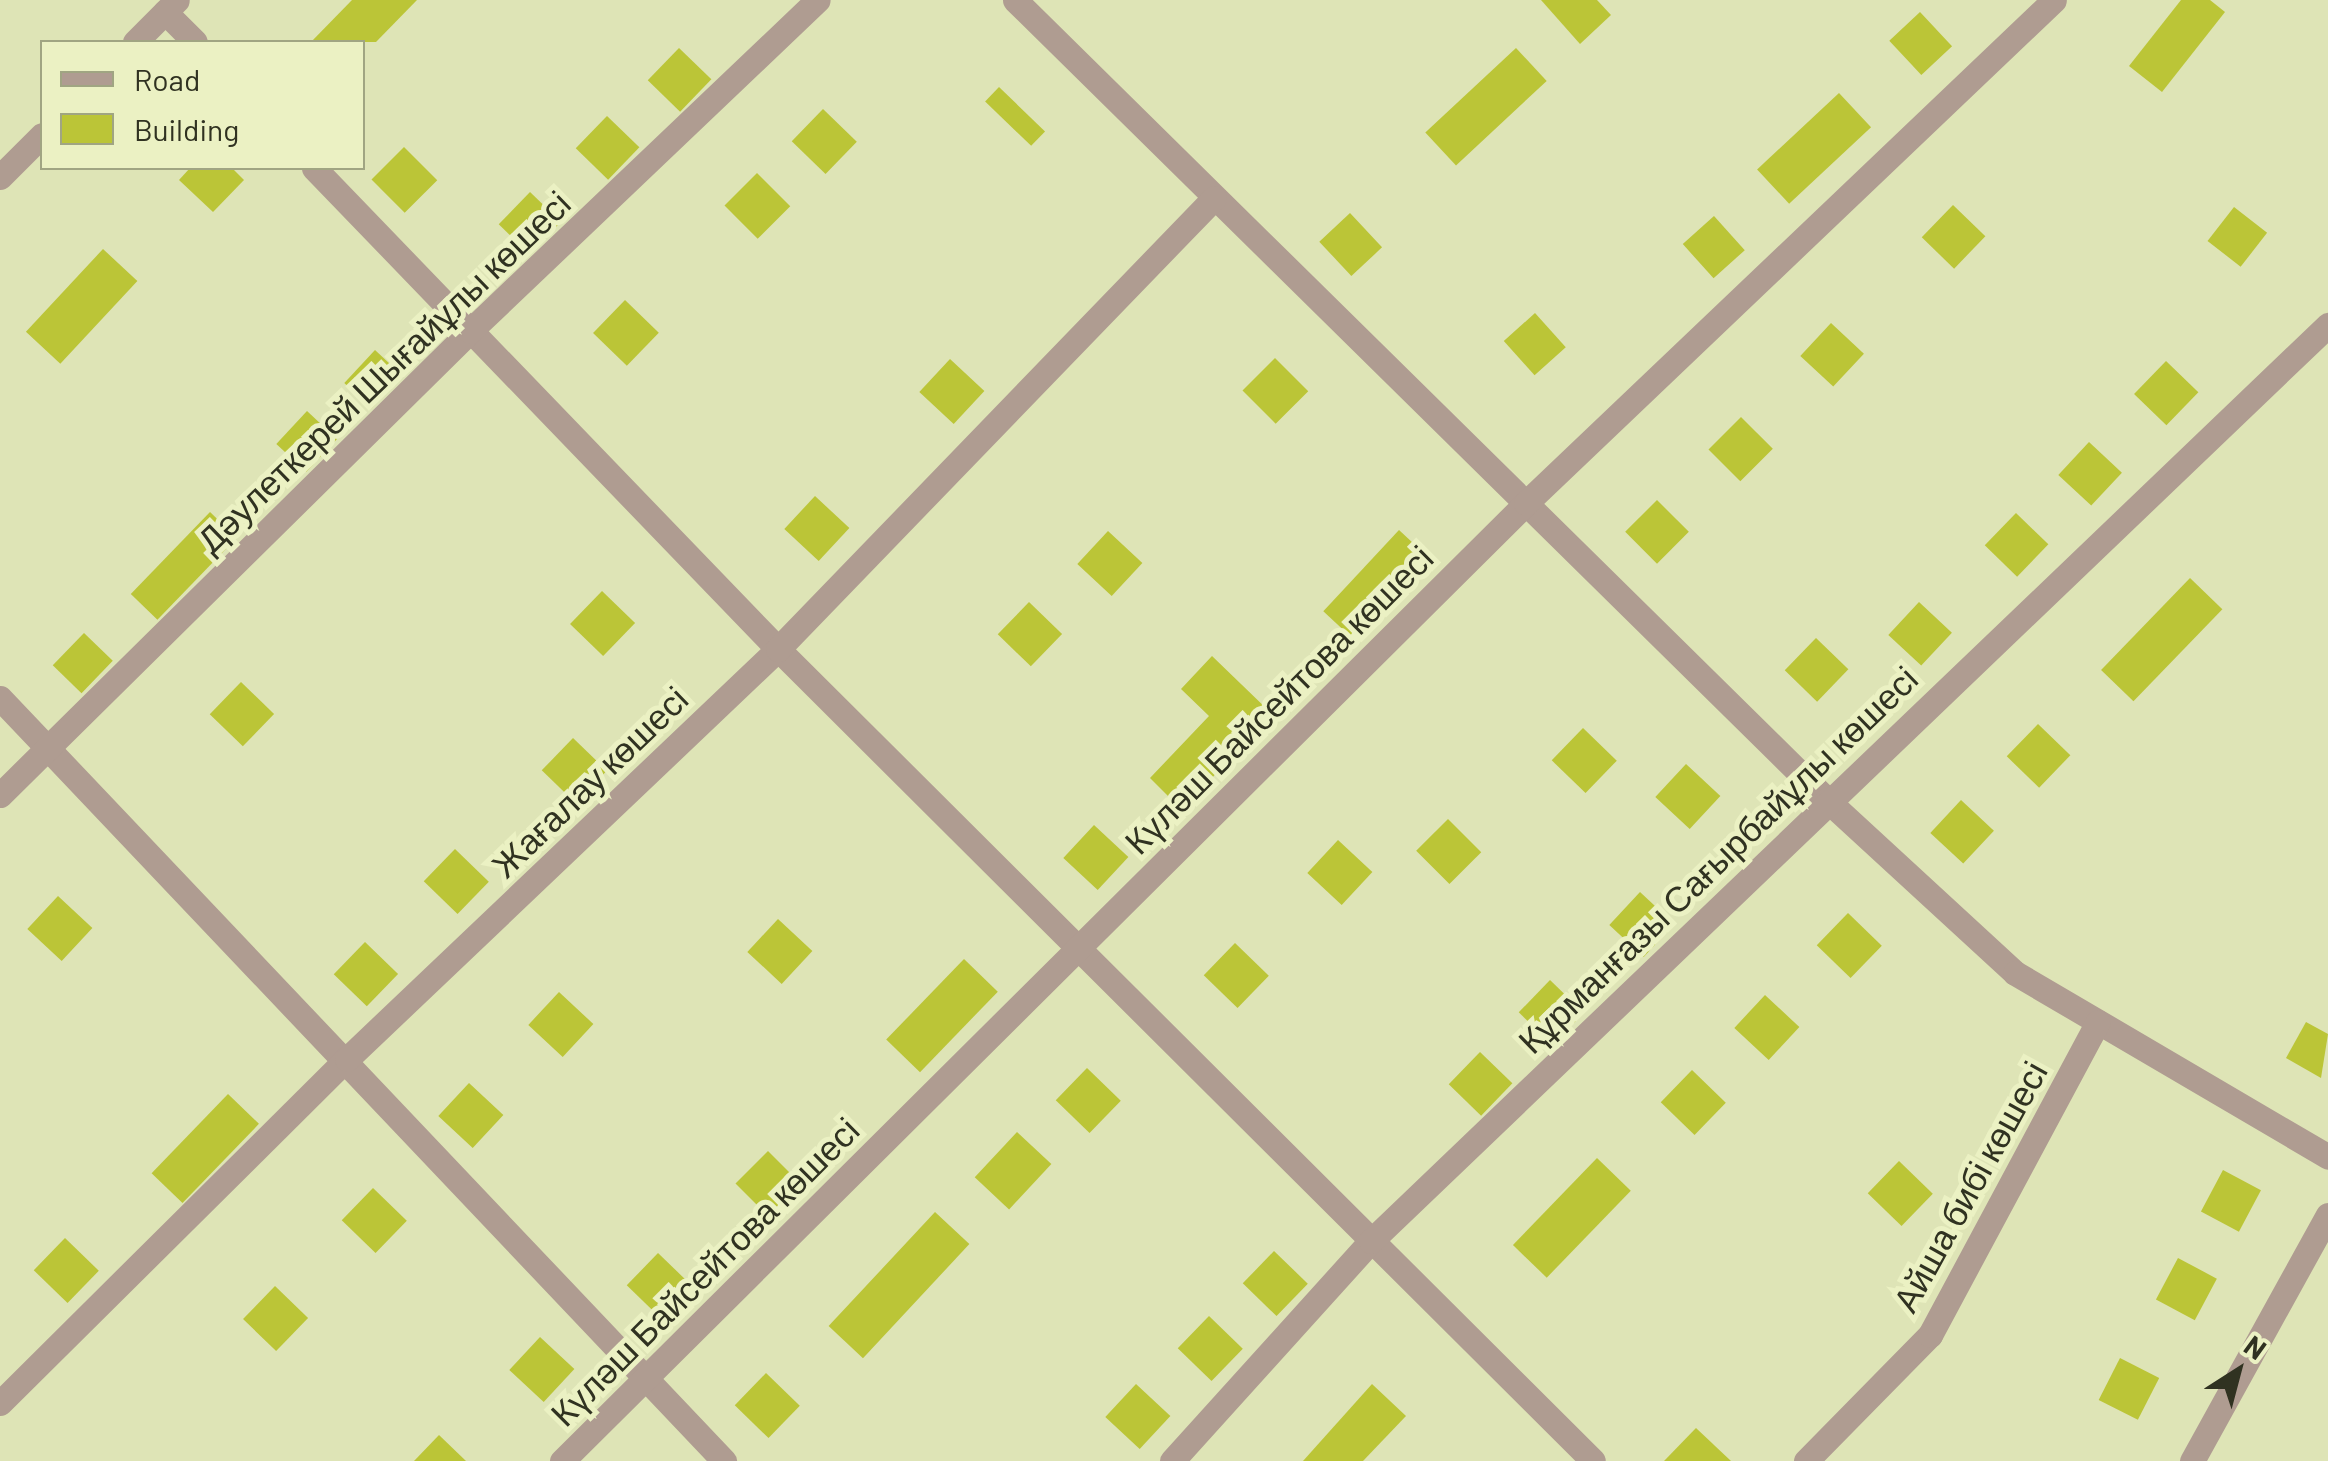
<!DOCTYPE html>
<html>
<head>
<meta charset="utf-8">
<style>
	body { margin:0 }
	#map { position:relative; width:2328px; height:1461px; overflow:hidden; background:#dee4b6; font-family:Barlow,sans-serif }
	div>[style] { position:absolute }
	.building>* { inset:0; background:#bbc537; transform-origin:0 0 }
	.minor>* { height:25px; margin:-12.5px; padding:0 12.5px; transform-origin:12.5px; border-radius:12.5px; background:#af9c91 }
	span { translate:-50% -50%; white-space:nowrap; text-align:center; line-height:1.15; -webkit-text-stroke:10px #ebf1c3; paint-order:stroke }
	.street-label { font-size:35px; color:#303221 }
	.legend { position:absolute; left:40px; top:40px; width:325px; height:130px; box-sizing:border-box; background:#ebf1c3; border:2px solid #a0a582; margin:0; padding:12px 18px; list-style:none; font-size:30px; color:#303221 }
	.legend li { display:flex; align-items:center; gap:20px; height:50px }
	.legend b { width:50px; border:2px solid #a0a582 }
	.north { position:absolute; left:2188px; top:1321px; width:100px; height:100px; -webkit-text-stroke:8px #ebf1c3; paint-order:stroke; rotate:36deg; font-size:28px; font-weight:700; line-height:40px; text-align:center; color:#303221 }
	.north::after { content:''; display:block; margin:auto; width:35px; height:45px; background:#303221; clip-path:polygon(50% 0,100% 100%,50% 72%,0 100%) }
</style>
</head>
<body>
<div id="map">
	<div class="building">
		<i style="clip-path:polygon(352px 0,417px 0,376px 42px,311px 42px)"></i>
		<i style="clip-path:polygon(1541px 0,1597px 0,1611px 15px,1580px 44px)"></i>
		<i style="clip-path:polygon(2181px 0,2210px 0,2225px 12px,2162px 92px,2129px 66px)"></i>
		<i style="left:1920px;top:12px;width:47px;height:42px;rotate:47deg"></i>
		<i style="left:679px;top:48px;width:45px;height:45px;rotate:44deg"></i>
		<i style="left:1516px;top:48px;width:45px;height:124px;rotate:47deg"></i>
		<i style="left:999px;top:87px;width:64px;height:20px;rotate:44deg"></i>
		<i style="left:1839px;top:93px;width:47px;height:112px;rotate:47deg"></i>
		<i style="left:823px;top:109px;width:47px;height:45px;rotate:44deg"></i>
		<i style="left:607px;top:116px;width:45px;height:45px;rotate:44deg"></i>
		<i style="left:404px;top:147px;width:47px;height:46px;rotate:45deg"></i>
		<i style="clip-path:polygon(190px 168px,232px 168px,244px 180px,213px 212px,179px 180px)"></i>
		<i style="left:757px;top:173px;width:47px;height:46px;rotate:45deg"></i>
		<i style="left:530px;top:192px;width:43px;height:45px;rotate:44deg"></i>
		<i style="left:1953px;top:205px;width:45px;height:45px;rotate:44deg"></i>
		<i style="left:2234px;top:207px;width:42px;height:43px;rotate:38deg"></i>
		<i style="left:1350px;top:213px;width:47px;height:42px;rotate:47deg"></i>
		<i style="left:1714px;top:216px;width:46px;height:42px;rotate:48deg"></i>
		<i style="left:103px;top:249px;width:47px;height:113px;rotate:43deg"></i>
		<i style="left:625px;top:300px;width:47px;height:46px;rotate:44deg"></i>
		<i style="left:1535px;top:313px;width:46px;height:42px;rotate:48deg"></i>
		<i style="left:1831px;top:323px;width:45px;height:45px;rotate:43deg"></i>
		<i style="left:375px;top:350px;width:37px;height:45px;rotate:43deg"></i>
		<i style="left:1275px;top:358px;width:47px;height:46px;rotate:45deg"></i>
		<i style="left:950px;top:359px;width:47px;height:45px;rotate:43deg"></i>
		<i style="left:2166px;top:361px;width:45px;height:46px;rotate:44deg"></i>
		<i style="left:307px;top:411px;width:41px;height:45px;rotate:43deg"></i>
		<i style="left:1741px;top:417px;width:45px;height:46px;rotate:45deg"></i>
		<i style="left:2089px;top:442px;width:45px;height:45px;rotate:43deg"></i>
		<i style="left:815px;top:496px;width:47px;height:45px;rotate:43deg"></i>
		<i style="left:1657px;top:500px;width:45px;height:45px;rotate:45deg"></i>
		<i style="left:210px;top:512px;width:37px;height:114px;rotate:44deg"></i>
		<i style="left:2016px;top:513px;width:45px;height:45px;rotate:44deg"></i>
		<i style="left:1399px;top:530px;width:47px;height:111px;rotate:43deg"></i>
		<i style="left:1108px;top:531px;width:47px;height:45px;rotate:43deg"></i>
		<i style="left:2190px;top:578px;width:45px;height:128px;rotate:44deg"></i>
		<i style="left:602px;top:591px;width:46px;height:46px;rotate:44deg"></i>
		<i style="left:1029px;top:602px;width:46px;height:45px;rotate:44deg"></i>
		<i style="left:1919px;top:602px;width:45px;height:45px;rotate:43deg"></i>
		<i style="left:84px;top:633px;width:40px;height:45px;rotate:44deg"></i>
		<i style="left:1816px;top:638px;width:45px;height:45px;rotate:44deg"></i>
		<i style="clip-path:polygon(1212px 656px,1270px 712px,1183px 811px,1150px 778px,1209px 716px,1181px 689px)"></i>
		<i style="left:241px;top:682px;width:46px;height:45px;rotate:44deg"></i>
		<i style="left:2038px;top:724px;width:45px;height:45px;rotate:44deg"></i>
		<i style="left:1583px;top:728px;width:47px;height:45px;rotate:44deg"></i>
		<i style="left:573px;top:738px;width:47px;height:45px;rotate:44deg"></i>
		<i style="left:1686px;top:764px;width:47px;height:45px;rotate:43deg"></i>
		<i style="left:1961px;top:800px;width:45px;height:45px;rotate:43deg"></i>
		<i style="left:1448px;top:819px;width:47px;height:45px;rotate:45deg"></i>
		<i style="left:1094px;top:825px;width:47px;height:45px;rotate:43deg"></i>
		<i style="left:1338px;top:840px;width:47px;height:45px;rotate:43deg"></i>
		<i style="left:455px;top:849px;width:47px;height:45px;rotate:44deg"></i>
		<i style="left:1640px;top:892px;width:47px;height:45px;rotate:43deg"></i>
		<i style="left:58px;top:896px;width:47px;height:45px;rotate:43deg"></i>
		<i style="left:1848px;top:913px;width:47px;height:45px;rotate:44deg"></i>
		<i style="left:778px;top:919px;width:47px;height:45px;rotate:43deg"></i>
		<i style="left:365px;top:942px;width:46px;height:45px;rotate:44deg"></i>
		<i style="left:1235px;top:943px;width:47px;height:45px;rotate:44deg"></i>
		<i style="left:964px;top:959px;width:47px;height:112px;rotate:44deg"></i>
		<i style="left:1550px;top:980px;width:47px;height:45px;rotate:44deg"></i>
		<i style="left:559px;top:992px;width:47px;height:45px;rotate:43deg"></i>
		<i style="left:1765px;top:995px;width:47px;height:45px;rotate:43deg"></i>
		<i style="clip-path:polygon(2306px 1022px,2328px 1034px,2321px 1078px,2286px 1058px)"></i>
		<i style="left:1480px;top:1052px;width:45px;height:45px;rotate:44deg"></i>
		<i style="left:1087px;top:1068px;width:47px;height:45px;rotate:44deg"></i>
		<i style="left:1692px;top:1070px;width:47px;height:45px;rotate:44deg"></i>
		<i style="left:469px;top:1083px;width:47px;height:45px;rotate:43deg"></i>
		<i style="left:228px;top:1094px;width:43px;height:110px;rotate:44deg"></i>
		<i style="left:1017px;top:1132px;width:47px;height:62px;rotate:43deg"></i>
		<i style="left:768px;top:1151px;width:47px;height:46px;rotate:45deg"></i>
		<i style="left:1597px;top:1158px;width:47px;height:121px;rotate:44deg"></i>
		<i style="left:1899px;top:1161px;width:47px;height:45px;rotate:44deg"></i>
		<i style="left:2223px;top:1170px;width:43px;height:47px;rotate:28deg"></i>
		<i style="left:373px;top:1188px;width:47px;height:45px;rotate:44deg"></i>
		<i style="left:935px;top:1212px;width:47px;height:156px;rotate:43deg"></i>
		<i style="left:65px;top:1238px;width:47px;height:45px;rotate:44deg"></i>
		<i style="left:1274px;top:1251px;width:47px;height:45px;rotate:44deg"></i>
		<i style="left:658px;top:1253px;width:47px;height:45px;rotate:44deg"></i>
		<i style="left:2178px;top:1258px;width:44px;height:47px;rotate:28deg"></i>
		<i style="left:275px;top:1286px;width:46px;height:46px;rotate:44deg"></i>
		<i style="left:1209px;top:1316px;width:47px;height:45px;rotate:44deg"></i>
		<i style="left:540px;top:1337px;width:47px;height:45px;rotate:43deg"></i>
		<i style="left:2120px;top:1358px;width:44px;height:47px;rotate:27deg"></i>
		<i style="left:766px;top:1373px;width:47px;height:45px;rotate:44deg"></i>
		<i style="left:1136px;top:1384px;width:47px;height:45px;rotate:43deg"></i>
		<i style="clip-path:polygon(1372px 1384px,1406px 1416px,1363px 1461px,1303px 1461px)"></i>
		<i style="clip-path:polygon(1696px 1428px,1731px 1461px,1664px 1461px)"></i>
		<i style="clip-path:polygon(439px 1435px,466px 1461px,414px 1461px)"></i>
	</div>
	<div class="minor">
		<i style="left:1015px;top:0;width:1140px;rotate:44.57deg"></i>
		<i style="left:1827px;top:800px;width:255px;rotate:42.6deg"></i>
		<i style="left:2015px;top:973px;width:363px;rotate:30.4deg"></i>
		<i style="left:165px;top:12px;width:42px;rotate:45deg"></i>
		<i style="left:135px;top:42px;width:59px;rotate:-45deg"></i>
		<i style="left:314px;top:168px;width:668px;rotate:46.03deg"></i>
		<i style="left:778px;top:649px;width:1150px;rotate:44.89deg"></i>
		<i style="left:0;top:177px;width:59px;rotate:-45deg"></i>
		<i style="left:0;top:698px;width:1052px;rotate:46.5deg"></i>
		<i style="left:0;top:795px;width:660px;rotate:-44.63deg"></i>
		<i style="left:470px;top:331px;width:480px;rotate:-43.6deg"></i>
		<i style="left:0;top:1403px;width:489px;rotate:-44.8deg"></i>
		<i style="left:347px;top:1059px;width:595px;rotate:-43.57deg"></i>
		<i style="left:778px;top:649px;width:627px;rotate:-45.97deg"></i>
		<i style="left:562px;top:1461px;width:1359px;rotate:-44.82deg"></i>
		<i style="left:1526px;top:503px;width:729px;rotate:-43.61deg"></i>
		<i style="left:1172px;top:1461px;width:297px;rotate:-47.9deg"></i>
		<i style="left:1371px;top:1241px;width:1325px;rotate:-43.75deg"></i>
		<i style="left:1806px;top:1461px;width:177px;rotate:-45.5deg"></i>
		<i style="left:1930px;top:1335px;width:355px;rotate:-61.8deg"></i>
		<i style="left:2192px;top:1461px;width:281px;rotate:-61.1deg"></i>
	</div>
	<div class="street-label">
		<span style="left:383px;top:371px;rotate:-44deg">Дәулеткерей Шығайұлы көшесі</span>
		<span style="left:1278px;top:699px;rotate:-45deg">Күләш Байсейтова көшесі</span>
		<span style="left:589px;top:781px;rotate:-44deg">Жағалау көшесі</span>
		<span style="left:1717px;top:859px;rotate:-44deg">Құрманғазы Сағырбайұлы көшесі</span>
		<span style="left:1969px;top:1186px;rotate:-61deg">Айша бибі көшесі</span>
		<span style="left:704px;top:1271px;rotate:-45deg">Күләш Байсейтова көшесі</span>
	</div>
	<ul class="legend">
	<li><b style="height:12px;background:#af9c91"></b>Road</li>
	<li><b style="height:28px;background:#bbc537"></b>Building</li>
	</ul>
	<div class="north">N</div>
</div>
</body>
</html>
